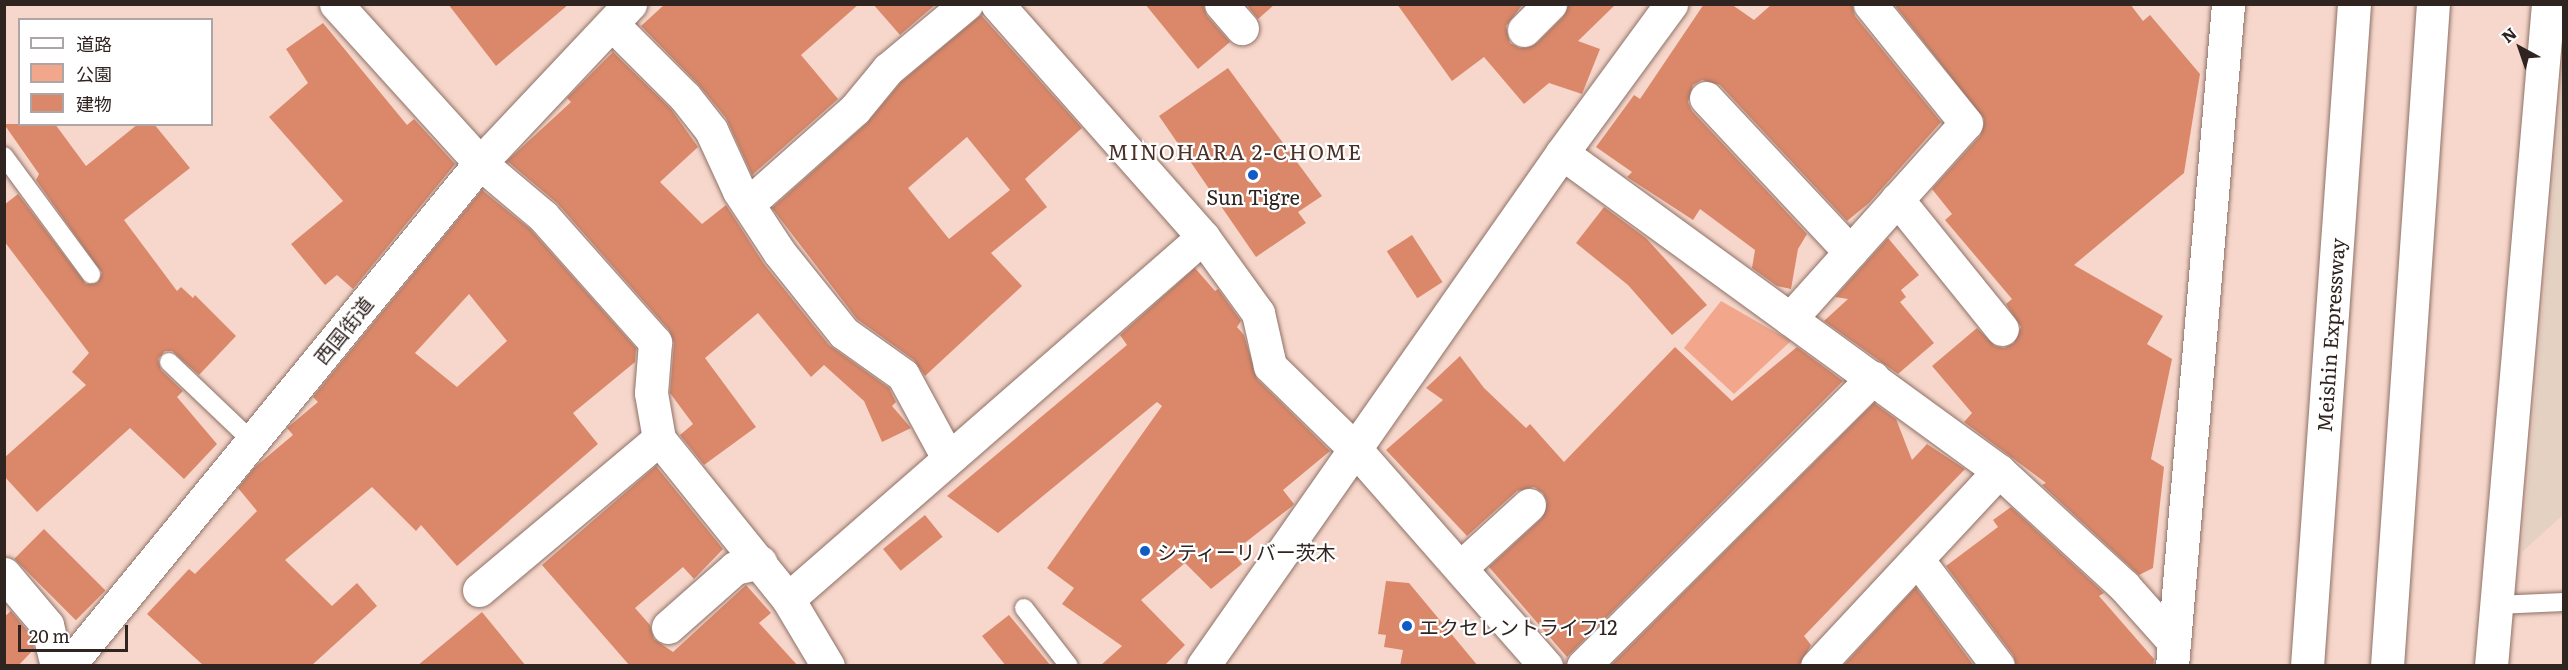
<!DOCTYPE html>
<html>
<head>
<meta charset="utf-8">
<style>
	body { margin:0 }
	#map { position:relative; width:2568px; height:670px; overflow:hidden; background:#f7d7cb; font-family:Literata,"Noto Sans JP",serif }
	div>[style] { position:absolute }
	.industrial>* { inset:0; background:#e4d1c2 }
	.green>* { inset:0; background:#f2a78d }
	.building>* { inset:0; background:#db886a; transform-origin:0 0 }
	.roads { filter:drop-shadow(0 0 2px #8e7167) drop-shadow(0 0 2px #8e7167) }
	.service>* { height:18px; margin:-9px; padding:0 9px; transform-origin:9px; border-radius:9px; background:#fff }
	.minor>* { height:33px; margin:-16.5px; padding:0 16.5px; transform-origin:16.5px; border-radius:16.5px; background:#fff }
	.tertiary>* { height:33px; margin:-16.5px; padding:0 16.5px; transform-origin:16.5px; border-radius:16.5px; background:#fff }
	.motorway>* { height:33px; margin:-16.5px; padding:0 16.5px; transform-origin:16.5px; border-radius:16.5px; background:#fff }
	.dots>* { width:16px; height:16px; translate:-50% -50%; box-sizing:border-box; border:3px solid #fff; border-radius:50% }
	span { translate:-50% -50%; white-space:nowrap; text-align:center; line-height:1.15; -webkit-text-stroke:4.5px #fff; paint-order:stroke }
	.poi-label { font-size:20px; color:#302420 }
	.left { translate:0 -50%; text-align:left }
	.street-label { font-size:20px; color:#302420 }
	.neighbourhood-label { font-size:21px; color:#493028; letter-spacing:1.5px }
	.frame { position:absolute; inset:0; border:6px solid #302420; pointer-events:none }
	.legend { position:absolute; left:18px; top:18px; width:195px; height:108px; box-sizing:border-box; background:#fff; border:2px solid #aca7a6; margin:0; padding:8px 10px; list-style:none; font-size:18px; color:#302420 }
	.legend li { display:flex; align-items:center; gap:12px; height:30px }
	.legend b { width:30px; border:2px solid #aca7a6 }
	.north { position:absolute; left:2490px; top:18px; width:60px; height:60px; -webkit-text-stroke:4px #fff; paint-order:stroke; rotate:320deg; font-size:16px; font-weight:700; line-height:24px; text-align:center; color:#302420 }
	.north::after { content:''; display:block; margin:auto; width:21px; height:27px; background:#302420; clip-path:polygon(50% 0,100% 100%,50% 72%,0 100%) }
	.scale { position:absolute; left:18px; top:625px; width:110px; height:27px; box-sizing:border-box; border:3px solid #302420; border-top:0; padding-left:8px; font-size:18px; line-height:21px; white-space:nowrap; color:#302420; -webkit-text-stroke:4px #fff; paint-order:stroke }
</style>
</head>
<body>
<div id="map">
	<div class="industrial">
		<i style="clip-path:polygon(2563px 83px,2563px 515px,2522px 552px,2562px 84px)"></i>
	</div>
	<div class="green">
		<i style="clip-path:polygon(1721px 301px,1791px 341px,1734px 394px,1684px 348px)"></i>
	</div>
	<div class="building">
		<i style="clip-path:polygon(448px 4px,569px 4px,496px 66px)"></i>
		<i style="clip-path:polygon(665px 4px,859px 4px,801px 55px,838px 99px,752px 175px,726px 118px,698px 84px,641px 26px)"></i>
		<i style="clip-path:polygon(873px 4px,936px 4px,900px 35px)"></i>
		<i style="clip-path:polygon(1145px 4px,1203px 4px,1207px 16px,1230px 42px,1198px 69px)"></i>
		<i style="clip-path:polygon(1246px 4px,1275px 4px,1258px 19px)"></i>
		<i style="clip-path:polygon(1397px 4px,1523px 4px,1506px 26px,1510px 43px,1520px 48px,1537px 43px,1563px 17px,1568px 4px,1616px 4px,1578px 41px,1600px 49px,1582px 94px,1549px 83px,1524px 104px,1484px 57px,1452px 81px)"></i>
		<i style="clip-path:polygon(1704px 4px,1731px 4px,1754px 20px,1772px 4px,1852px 4px,1855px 16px,1941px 122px,1869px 203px,1847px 221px,1720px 85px,1702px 80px,1693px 85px,1688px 102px,1692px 111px,1807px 234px,1798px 249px,1791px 289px,1777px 286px,1752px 268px,1755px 250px,1700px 209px,1693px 220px,1627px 177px,1632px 172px,1596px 147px,1634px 95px,1640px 99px)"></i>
		<i style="clip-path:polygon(1894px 4px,2130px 4px,2143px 21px,2150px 15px,2200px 74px,2184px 173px,2074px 265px,2163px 316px,2147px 344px,2172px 359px,2151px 459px,2164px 467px,2153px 568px,2139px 575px,2042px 485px,2046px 483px,1964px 422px,1972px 413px,1932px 366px,1977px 328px,1995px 346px,2004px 348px,2014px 343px,2021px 327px,2006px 304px,2012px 299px,1945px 220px,1952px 214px,1932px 189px,1980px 136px,1984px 119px)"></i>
		<i style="clip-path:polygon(evenodd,981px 15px,1082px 128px,1025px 179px,1047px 207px,991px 253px,1022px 286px,925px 376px,914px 360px,857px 319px,772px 208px,867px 123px,901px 82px,981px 15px,967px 137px,1010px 190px,949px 239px,908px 188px,967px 137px)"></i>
		<i style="clip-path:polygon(323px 23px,407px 125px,414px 119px,455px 164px,353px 289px,337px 275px,325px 285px,291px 244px,343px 201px,269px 117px,308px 83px,286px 49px)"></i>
		<i style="clip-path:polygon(613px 52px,671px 109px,698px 147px,660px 182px,702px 224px,726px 205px,764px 264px,829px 345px,889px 388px,896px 402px,892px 406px,911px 428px,882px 442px,864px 401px,824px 365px,811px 377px,758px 313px,705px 358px,756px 427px,704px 465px,680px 435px,693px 424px,670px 393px,674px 343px,669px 330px,557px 203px,507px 161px,571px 102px,567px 98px)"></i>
		<i style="clip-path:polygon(1228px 68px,1322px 196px,1298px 212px,1306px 223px,1256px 257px,1159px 116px)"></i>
		<i style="clip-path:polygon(4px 124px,55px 124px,86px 166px,138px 124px,154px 124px,190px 168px,124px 220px,177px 291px,181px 287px,193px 298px,195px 295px,236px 336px,199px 375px,172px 351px,165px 351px,158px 359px,161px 370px,183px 391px,177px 397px,217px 444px,184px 479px,130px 428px,37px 512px,4px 476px,4px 458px,86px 385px,72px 372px,89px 353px,4px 241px,4px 205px,18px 194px,86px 284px,97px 283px,102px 273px,36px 180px,39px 174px)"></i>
		<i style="clip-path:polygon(evenodd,482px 190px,530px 229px,636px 348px,635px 362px,573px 413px,598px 444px,457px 566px,421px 525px,416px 531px,372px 487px,285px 560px,332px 606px,357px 583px,377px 606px,311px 666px,204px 666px,147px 614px,189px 569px,195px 574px,257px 511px,238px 488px,255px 467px,293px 435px,287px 428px,318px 402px,313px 397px,482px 190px,469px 294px,507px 341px,457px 387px,415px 353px,469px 294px)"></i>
		<i style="clip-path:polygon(1604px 207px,1646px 238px,1707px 305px,1672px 335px,1628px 285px,1576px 243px)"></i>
		<i style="left:1412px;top:235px;width:56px;height:30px;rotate:57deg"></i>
		<i style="clip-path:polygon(1888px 238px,1919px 275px,1901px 290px,1906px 297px,1900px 302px,1934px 343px,1898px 374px,1824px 321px,1848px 299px,1835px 297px)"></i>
		<i style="clip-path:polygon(1195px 268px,1215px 291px,1218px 289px,1241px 321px,1237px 327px,1244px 335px,1257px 379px,1330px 451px,1283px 490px,1294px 504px,1291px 507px,1233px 552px,1242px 564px,1211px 589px,1185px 563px,1141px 600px,1185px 645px,1164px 666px,1100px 666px,1122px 646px,1062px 604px,1074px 588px,1047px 568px,1162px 406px,1157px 402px,998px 533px,947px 496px,1127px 345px,1120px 335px)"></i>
		<i style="clip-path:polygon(1675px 347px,1732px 401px,1797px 347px,1843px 381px,1567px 657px,1489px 567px,1542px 518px,1547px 502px,1543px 493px,1534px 487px,1517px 491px,1467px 536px,1386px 450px,1443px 400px,1426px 388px,1460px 356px,1484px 388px,1526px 428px,1530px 424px,1564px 462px)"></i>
		<i style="clip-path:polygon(1874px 403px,1896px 419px,1912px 460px,1927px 444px,1965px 469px,1804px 636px,1811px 645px,1799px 666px,1610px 666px)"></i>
		<i style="clip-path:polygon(656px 466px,723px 549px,694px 579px,683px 567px,635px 608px,650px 625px,654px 639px,673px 652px,746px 585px,771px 613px,759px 623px,798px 666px,630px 666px,542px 565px)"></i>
		<i style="clip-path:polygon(2011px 507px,2104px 593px,2099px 596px,2154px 659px,2153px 666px,2016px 666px,2013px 655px,1946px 566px,1998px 527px,1993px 520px)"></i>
		<i style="left:925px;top:515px;width:28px;height:54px;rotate:51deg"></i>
		<i style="left:44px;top:529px;width:87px;height:42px;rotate:45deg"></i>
		<i style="clip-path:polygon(1386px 581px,1409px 583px,1478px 666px,1400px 666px,1403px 650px,1384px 647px,1386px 635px,1378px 634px)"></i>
		<i style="clip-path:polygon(1916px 588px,1974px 666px,1843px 666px,1914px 589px)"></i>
		<i style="clip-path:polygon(11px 611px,30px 634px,34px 649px,18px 666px,4px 666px,4px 617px)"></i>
		<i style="clip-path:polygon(482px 612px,526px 666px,417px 666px)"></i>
		<i style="clip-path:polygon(1009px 615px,1051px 666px,1006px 666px,982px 636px)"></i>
	</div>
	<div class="roads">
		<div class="service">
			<i style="left:4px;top:156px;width:147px;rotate:53.6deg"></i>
			<i style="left:169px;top:362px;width:115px;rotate:43.6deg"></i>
			<i style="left:2496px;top:605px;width:68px;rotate:-2.5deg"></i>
			<i style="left:1024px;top:608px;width:73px;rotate:52.2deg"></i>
		</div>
		<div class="minor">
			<i style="left:336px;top:4px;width:215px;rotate:47.8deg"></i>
			<i style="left:480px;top:163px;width:82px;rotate:40.1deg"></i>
			<i style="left:543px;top:216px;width:169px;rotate:48.4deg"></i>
			<i style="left:655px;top:342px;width:51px;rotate:94.5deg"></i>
			<i style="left:651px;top:393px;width:47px;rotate:80.1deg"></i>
			<i style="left:659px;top:439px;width:206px;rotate:51.1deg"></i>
			<i style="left:788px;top:599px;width:78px;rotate:59.2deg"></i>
			<i style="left:997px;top:4px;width:311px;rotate:48.5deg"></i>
			<i style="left:1203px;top:237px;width:94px;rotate:54.1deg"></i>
			<i style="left:1258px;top:313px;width:54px;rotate:77.2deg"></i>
			<i style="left:1270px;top:366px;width:120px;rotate:44.3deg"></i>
			<i style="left:1356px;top:450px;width:288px;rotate:48.7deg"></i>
			<i style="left:1221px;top:4px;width:32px;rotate:49deg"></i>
			<i style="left:612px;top:24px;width:103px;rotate:45deg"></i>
			<i style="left:685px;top:97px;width:42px;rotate:51.8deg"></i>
			<i style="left:711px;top:130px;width:67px;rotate:65.3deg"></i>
			<i style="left:739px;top:191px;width:73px;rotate:56.7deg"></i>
			<i style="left:779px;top:252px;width:104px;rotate:51.3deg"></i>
			<i style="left:844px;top:333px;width:72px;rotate:35.4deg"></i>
			<i style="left:903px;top:375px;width:94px;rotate:61.5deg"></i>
			<i style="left:1524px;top:30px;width:37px;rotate:-45deg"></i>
			<i style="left:1706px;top:98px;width:211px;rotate:46.9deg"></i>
			<i style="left:1562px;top:153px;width:540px;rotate:36.04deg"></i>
			<i style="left:1999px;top:471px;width:170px;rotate:42.6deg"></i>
			<i style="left:2124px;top:586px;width:75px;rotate:48.2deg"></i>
			<i style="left:1897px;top:199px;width:167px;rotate:51.1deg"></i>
			<i style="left:748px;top:204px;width:143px;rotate:-41.6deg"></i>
			<i style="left:855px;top:109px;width:52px;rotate:-50.5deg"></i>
			<i style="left:888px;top:69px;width:102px;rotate:-39.8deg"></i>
			<i style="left:1790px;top:319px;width:263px;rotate:-48.1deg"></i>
			<i style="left:1966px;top:123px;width:153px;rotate:-128.9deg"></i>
			<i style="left:1917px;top:559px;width:134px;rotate:52.9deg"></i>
			<i style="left:1461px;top:567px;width:92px;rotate:-42.4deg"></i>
			<i style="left:4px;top:574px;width:67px;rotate:49.9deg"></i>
			<i style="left:47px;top:625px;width:42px;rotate:76.3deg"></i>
			<i style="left:479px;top:590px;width:235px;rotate:-40deg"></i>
			<i style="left:788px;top:599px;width:551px;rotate:-41.1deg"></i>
			<i style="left:668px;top:627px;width:89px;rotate:-41.4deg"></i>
			<i style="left:735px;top:568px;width:26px;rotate:-13deg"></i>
			<i style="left:68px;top:666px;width:650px;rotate:-50.68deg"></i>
			<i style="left:480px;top:163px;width:219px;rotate:-46.7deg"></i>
			<i style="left:1203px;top:666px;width:626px;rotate:-55.02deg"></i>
			<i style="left:1562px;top:153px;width:185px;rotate:-53.8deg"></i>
			<i style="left:1583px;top:666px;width:409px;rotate:-44.8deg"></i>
			<i style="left:1817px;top:666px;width:267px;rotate:-47deg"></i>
		</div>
		<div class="tertiary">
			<i style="left:2172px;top:666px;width:664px;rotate:-85.16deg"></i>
			<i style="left:2491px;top:666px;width:664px;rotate:-85.08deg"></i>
		</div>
		<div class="motorway">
			<i style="left:2307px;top:666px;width:664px;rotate:-85.94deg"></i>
			<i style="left:2387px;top:666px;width:664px;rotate:-86.03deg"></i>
		</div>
	</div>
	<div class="dots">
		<i style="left:1253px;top:175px;background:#105bc5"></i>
		<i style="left:1145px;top:551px;background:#105bc5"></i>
		<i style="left:1407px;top:626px;background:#105bc5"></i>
	</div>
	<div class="poi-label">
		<span style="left:1253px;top:196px">Sun Tigre</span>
		<span class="left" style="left:1157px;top:551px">シティーリバー茨木</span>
		<span class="left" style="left:1419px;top:626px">エクセレントライフ12</span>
	</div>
	<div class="street-label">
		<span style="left:343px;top:330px;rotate:-51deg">西国街道</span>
		<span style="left:2330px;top:335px;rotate:-86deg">Meishin Expressway</span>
	</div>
	<div class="neighbourhood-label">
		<span style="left:1235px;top:151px">MINOHARA 2-CHOME</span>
	</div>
	<div class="frame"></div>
	<ul class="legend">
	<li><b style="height:8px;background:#fff"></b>道路</li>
	<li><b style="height:16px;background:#f2a78d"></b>公園</li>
	<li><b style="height:16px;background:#db886a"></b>建物</li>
	</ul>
	<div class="north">N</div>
	<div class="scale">20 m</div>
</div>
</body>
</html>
